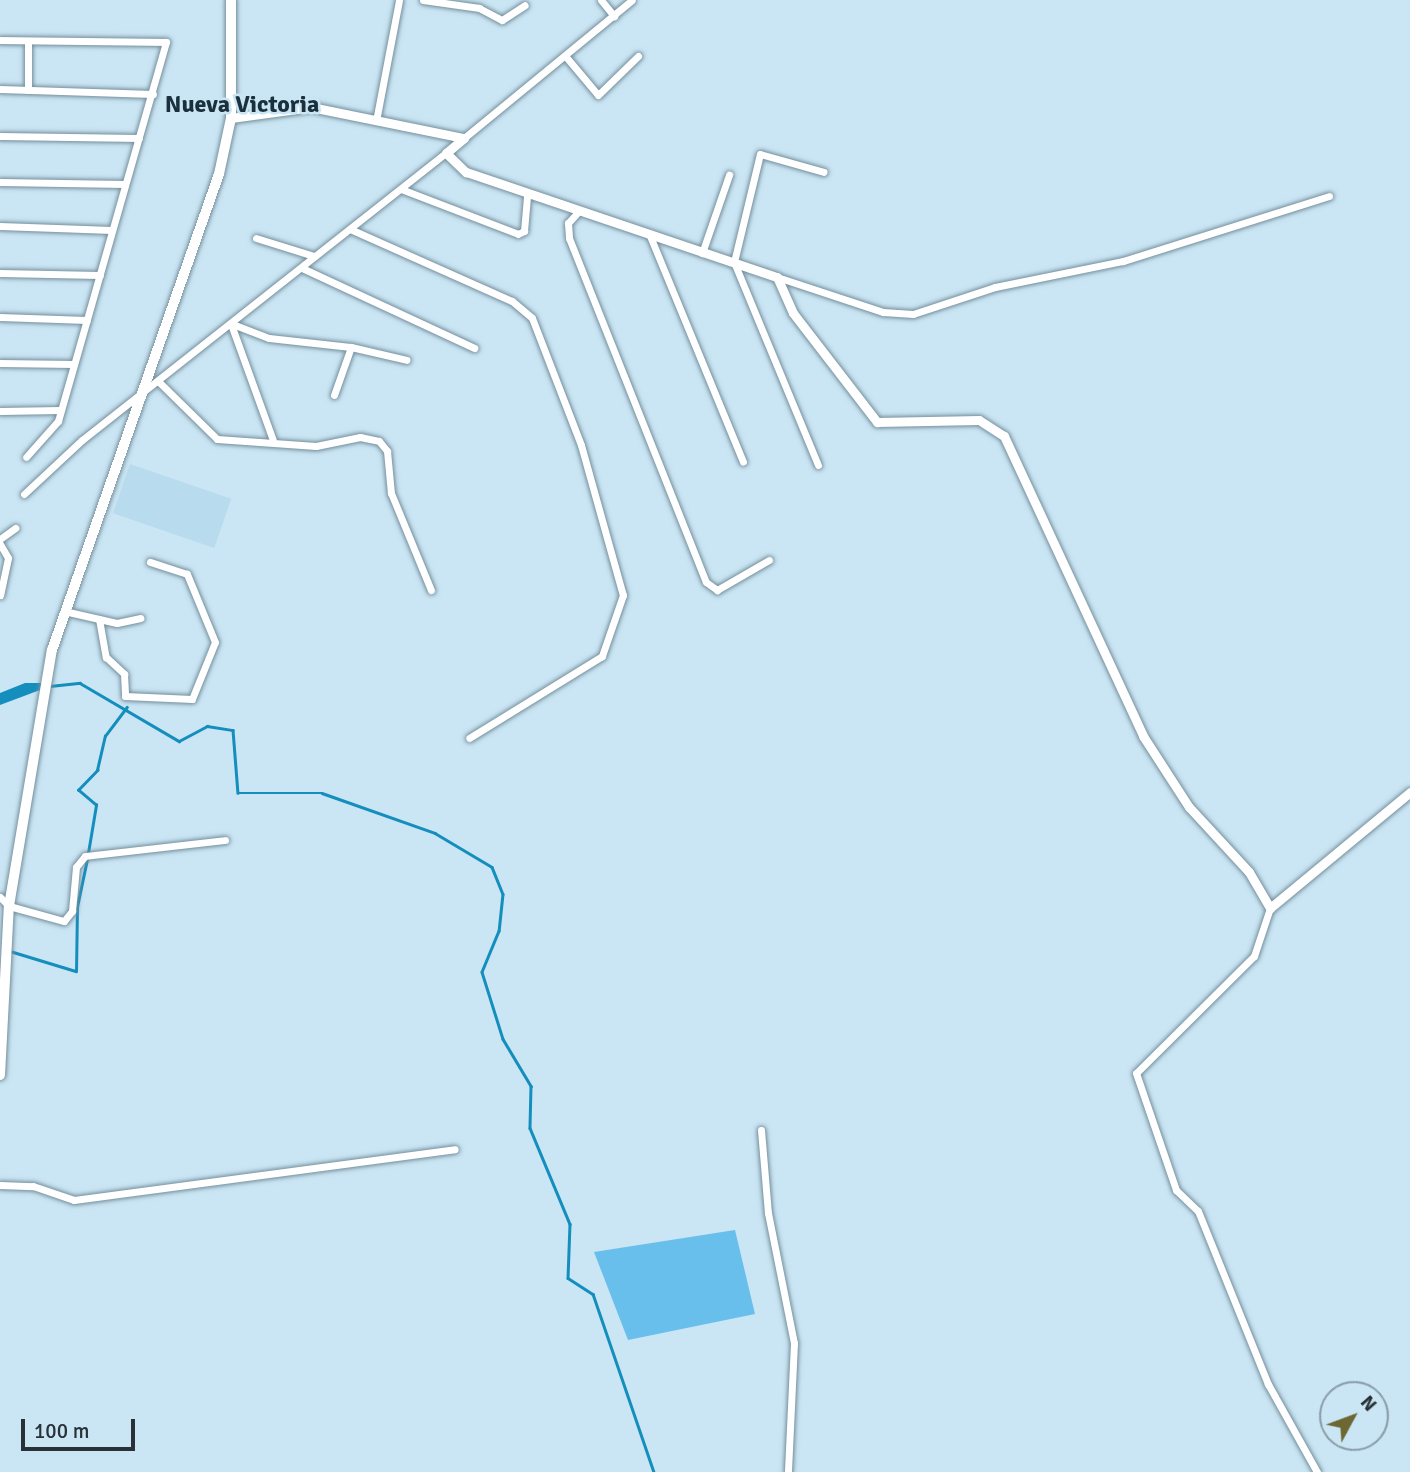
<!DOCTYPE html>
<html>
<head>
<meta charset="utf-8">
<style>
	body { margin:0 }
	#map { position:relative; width:1410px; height:1472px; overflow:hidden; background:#cae5f4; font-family:Signika,sans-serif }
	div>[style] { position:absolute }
	.built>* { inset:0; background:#b8dbee; transform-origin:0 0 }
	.green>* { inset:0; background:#68bfeb }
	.water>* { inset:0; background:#148ebd }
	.stream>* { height:2.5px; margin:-1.25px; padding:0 1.25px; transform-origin:1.25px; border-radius:1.25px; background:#148ebd }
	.roads { filter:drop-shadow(0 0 2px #758f9c) drop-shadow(0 0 2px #758f9c) }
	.minor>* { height:7px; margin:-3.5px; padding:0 3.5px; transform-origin:3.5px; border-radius:3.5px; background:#fff }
	.tertiary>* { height:9px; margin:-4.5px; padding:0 4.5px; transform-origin:4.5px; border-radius:4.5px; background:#fff }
	.secondary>* { height:10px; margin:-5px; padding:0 5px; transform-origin:5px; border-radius:5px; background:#fff }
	span { translate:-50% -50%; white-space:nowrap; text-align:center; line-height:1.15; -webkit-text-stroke:5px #cae5f4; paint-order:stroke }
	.quarter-label { font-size:24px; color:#1a313d; font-weight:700 }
	.north { position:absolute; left:1319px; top:1381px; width:70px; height:70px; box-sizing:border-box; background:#cae5f4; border:2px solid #899da8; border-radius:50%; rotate:49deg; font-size:19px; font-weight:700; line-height:28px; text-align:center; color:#273137 }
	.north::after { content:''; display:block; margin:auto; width:24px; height:32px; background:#6d6734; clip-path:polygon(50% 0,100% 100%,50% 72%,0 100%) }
	.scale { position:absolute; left:21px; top:1419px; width:114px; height:32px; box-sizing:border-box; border:4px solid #273137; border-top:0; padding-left:9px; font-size:21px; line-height:24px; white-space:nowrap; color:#273137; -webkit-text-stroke:5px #cae5f4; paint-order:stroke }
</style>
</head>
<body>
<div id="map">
	<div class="built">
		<i style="left:130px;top:464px;width:107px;height:52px;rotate:19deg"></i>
	</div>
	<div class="green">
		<i style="clip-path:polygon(735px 1230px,755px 1314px,628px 1340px,594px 1252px)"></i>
	</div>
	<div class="water">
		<i style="clip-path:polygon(25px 683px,42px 683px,40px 690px,0 705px,0 693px)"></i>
	</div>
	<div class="stream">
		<i style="left:50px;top:686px;width:30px;rotate:-6deg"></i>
		<i style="left:80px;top:683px;width:115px;rotate:30.4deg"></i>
		<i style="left:179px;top:741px;width:32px;rotate:-28deg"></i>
		<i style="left:207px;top:726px;width:26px;rotate:9deg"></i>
		<i style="left:233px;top:730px;width:63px;rotate:85.5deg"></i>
		<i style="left:238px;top:793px;width:84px"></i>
		<i style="left:322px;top:793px;width:120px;rotate:19.5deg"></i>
		<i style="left:435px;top:833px;width:66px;rotate:30.8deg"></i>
		<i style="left:492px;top:867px;width:29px;rotate:68deg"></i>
		<i style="left:503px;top:894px;width:37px;rotate:96deg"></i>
		<i style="left:499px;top:931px;width:44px;rotate:112.5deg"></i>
		<i style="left:482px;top:972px;width:70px;rotate:72.6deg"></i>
		<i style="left:503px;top:1039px;width:55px;rotate:59.2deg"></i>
		<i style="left:531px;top:1086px;width:42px;rotate:91.4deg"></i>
		<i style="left:530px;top:1128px;width:104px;rotate:67.4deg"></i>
		<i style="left:570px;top:1224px;width:54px;rotate:92.1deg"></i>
		<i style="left:568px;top:1278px;width:30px;rotate:33deg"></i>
		<i style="left:593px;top:1294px;width:188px;rotate:71.1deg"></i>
		<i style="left:88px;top:853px;width:49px;rotate:-80.5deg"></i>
		<i style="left:96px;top:805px;width:23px;rotate:-140deg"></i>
		<i style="left:78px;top:790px;width:28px;rotate:-46deg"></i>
		<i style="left:97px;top:770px;width:35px;rotate:-77deg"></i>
		<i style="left:105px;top:736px;width:36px;rotate:-53deg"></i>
		<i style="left:10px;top:951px;width:69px;rotate:16.9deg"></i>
		<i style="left:76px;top:971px;width:64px;rotate:-89.1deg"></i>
		<i style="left:77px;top:907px;width:49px;rotate:-78.2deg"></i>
	</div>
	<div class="roads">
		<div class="minor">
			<i style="left:423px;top:0;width:57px;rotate:8.1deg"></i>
			<i style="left:479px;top:8px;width:26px;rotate:28deg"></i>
			<i style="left:502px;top:20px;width:27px;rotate:-33deg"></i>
			<i style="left:601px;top:0;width:21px;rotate:51deg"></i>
			<i style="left:0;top:40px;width:166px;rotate:0.7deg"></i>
			<i style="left:166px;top:42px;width:394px;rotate:105.9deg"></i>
			<i style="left:58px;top:421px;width:48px;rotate:131.6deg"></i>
			<i style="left:567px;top:58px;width:48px;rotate:50deg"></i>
			<i style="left:598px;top:95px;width:56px;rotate:-44.3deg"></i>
			<i style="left:0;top:89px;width:153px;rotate:1.9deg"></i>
			<i style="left:28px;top:90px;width:49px;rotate:-90deg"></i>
			<i style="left:376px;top:121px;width:123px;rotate:-79.2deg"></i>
			<i style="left:0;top:136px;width:139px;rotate:0.8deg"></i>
			<i style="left:464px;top:138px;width:217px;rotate:-39.4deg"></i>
			<i style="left:0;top:182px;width:125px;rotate:0.9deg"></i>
			<i style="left:401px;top:189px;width:125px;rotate:21deg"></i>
			<i style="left:518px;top:234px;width:7px;rotate:-27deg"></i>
			<i style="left:524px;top:231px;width:38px;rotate:-85deg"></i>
			<i style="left:578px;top:212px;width:15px;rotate:132deg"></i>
			<i style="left:568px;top:223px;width:15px;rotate:86deg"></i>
			<i style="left:569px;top:238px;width:370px;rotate:68.3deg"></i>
			<i style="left:706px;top:582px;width:14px;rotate:36deg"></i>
			<i style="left:717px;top:590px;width:60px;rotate:-30deg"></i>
			<i style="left:0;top:226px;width:112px;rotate:2deg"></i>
			<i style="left:350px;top:229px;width:177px;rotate:24deg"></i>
			<i style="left:512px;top:301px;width:26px;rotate:40deg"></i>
			<i style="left:532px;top:318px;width:136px;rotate:68.9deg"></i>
			<i style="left:581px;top:445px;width:156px;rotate:74.4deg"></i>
			<i style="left:623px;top:595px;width:65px;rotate:109deg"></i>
			<i style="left:602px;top:656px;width:156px;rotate:148.3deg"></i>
			<i style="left:650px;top:236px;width:244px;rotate:67.6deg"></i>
			<i style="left:256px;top:238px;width:61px;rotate:17.2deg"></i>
			<i style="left:702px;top:253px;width:83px;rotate:-70.9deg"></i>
			<i style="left:302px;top:268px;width:190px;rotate:24.9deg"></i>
			<i style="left:0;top:273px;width:100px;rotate:1.1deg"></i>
			<i style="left:777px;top:277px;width:112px;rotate:18.3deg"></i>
			<i style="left:883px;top:312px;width:30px;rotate:4deg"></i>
			<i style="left:913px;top:314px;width:86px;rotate:-18.2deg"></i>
			<i style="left:995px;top:287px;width:131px;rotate:-11.5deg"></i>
			<i style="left:1123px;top:261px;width:216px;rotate:-17.5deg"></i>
			<i style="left:0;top:317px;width:87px;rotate:2deg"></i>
			<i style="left:235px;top:325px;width:36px;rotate:21deg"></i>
			<i style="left:269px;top:338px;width:82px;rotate:6.3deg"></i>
			<i style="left:232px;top:327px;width:120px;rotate:70.1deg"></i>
			<i style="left:0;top:363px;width:74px;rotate:0.8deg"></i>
			<i style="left:159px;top:382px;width:81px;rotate:44.5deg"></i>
			<i style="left:217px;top:439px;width:99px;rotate:4deg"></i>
			<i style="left:316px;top:446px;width:45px;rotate:-11.6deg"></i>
			<i style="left:360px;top:437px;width:19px;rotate:12deg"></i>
			<i style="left:379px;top:441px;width:13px;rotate:51deg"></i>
			<i style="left:387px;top:451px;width:42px;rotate:84.6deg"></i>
			<i style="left:391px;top:493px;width:105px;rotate:67.6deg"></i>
			<i style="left:334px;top:395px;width:51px;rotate:-70.5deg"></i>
			<i style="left:351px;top:347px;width:57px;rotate:13.1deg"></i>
			<i style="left:0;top:411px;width:60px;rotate:-1deg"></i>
			<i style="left:818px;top:465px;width:220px;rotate:-112.5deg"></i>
			<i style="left:734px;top:262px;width:111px;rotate:-76.5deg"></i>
			<i style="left:760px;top:154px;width:66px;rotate:15.7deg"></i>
			<i style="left:24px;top:494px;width:79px;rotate:-43deg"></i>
			<i style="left:82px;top:440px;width:464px;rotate:-38.3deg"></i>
			<i style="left:0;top:539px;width:19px;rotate:-36deg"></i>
			<i style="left:0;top:544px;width:16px;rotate:60deg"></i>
			<i style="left:8px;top:558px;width:38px;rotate:102deg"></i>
			<i style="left:64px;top:611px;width:54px;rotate:12.8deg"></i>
			<i style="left:117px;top:623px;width:24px;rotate:-12deg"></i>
			<i style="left:99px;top:619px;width:39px;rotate:80deg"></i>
			<i style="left:106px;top:657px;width:25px;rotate:43deg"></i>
			<i style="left:124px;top:674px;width:22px;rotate:87deg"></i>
			<i style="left:125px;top:696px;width:67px;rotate:2.6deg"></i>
			<i style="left:192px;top:699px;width:61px;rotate:-68deg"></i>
			<i style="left:215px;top:642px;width:74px;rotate:-112.4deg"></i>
			<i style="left:187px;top:574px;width:39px;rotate:-162deg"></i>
			<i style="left:0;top:897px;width:13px;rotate:45deg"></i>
			<i style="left:9px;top:906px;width:57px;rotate:15.3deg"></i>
			<i style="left:64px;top:921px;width:13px;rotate:-51deg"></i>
			<i style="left:72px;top:911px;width:44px;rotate:-84.8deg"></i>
			<i style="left:76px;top:867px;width:14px;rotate:-51deg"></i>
			<i style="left:85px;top:856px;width:141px;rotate:-6.5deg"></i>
			<i style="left:1270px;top:908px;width:51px;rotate:108.4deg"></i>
			<i style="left:1254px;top:956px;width:166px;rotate:135.2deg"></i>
			<i style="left:1136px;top:1073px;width:124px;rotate:71.1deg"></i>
			<i style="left:1176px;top:1190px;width:30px;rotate:44deg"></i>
			<i style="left:1198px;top:1211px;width:187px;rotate:68deg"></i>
			<i style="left:1268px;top:1384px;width:101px;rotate:60.9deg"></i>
			<i style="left:761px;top:1130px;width:83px;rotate:85.2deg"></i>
			<i style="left:768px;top:1213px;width:133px;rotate:78.7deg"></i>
			<i style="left:794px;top:1343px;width:129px;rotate:92.7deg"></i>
			<i style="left:0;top:1185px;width:33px;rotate:2deg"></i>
			<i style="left:33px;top:1186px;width:43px;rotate:18.9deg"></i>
			<i style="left:74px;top:1200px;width:384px;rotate:-7.6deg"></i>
		</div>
		<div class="tertiary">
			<i style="left:231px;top:118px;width:81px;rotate:-7.8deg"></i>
			<i style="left:311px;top:107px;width:156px;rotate:11.5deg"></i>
			<i style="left:464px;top:138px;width:23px;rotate:140deg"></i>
			<i style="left:446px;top:153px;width:28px;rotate:44deg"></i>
			<i style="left:466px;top:172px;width:328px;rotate:18.7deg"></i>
			<i style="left:777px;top:277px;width:39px;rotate:66deg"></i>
			<i style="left:793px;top:313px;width:138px;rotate:52.4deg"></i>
			<i style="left:877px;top:422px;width:102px;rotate:-1.1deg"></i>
			<i style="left:979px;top:420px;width:30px;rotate:33deg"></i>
			<i style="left:1004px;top:436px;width:331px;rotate:65.1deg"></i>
			<i style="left:1143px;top:736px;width:85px;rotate:57.1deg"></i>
			<i style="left:1189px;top:807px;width:88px;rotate:47.3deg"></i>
			<i style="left:1249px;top:872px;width:42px;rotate:59.7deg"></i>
			<i style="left:1270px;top:908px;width:182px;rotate:-39.6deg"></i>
		</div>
		<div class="secondary">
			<i style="left:0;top:1075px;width:169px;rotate:-87deg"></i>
			<i style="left:9px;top:906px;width:260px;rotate:-80.5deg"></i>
			<i style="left:52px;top:650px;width:504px;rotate:-70.67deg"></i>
			<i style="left:219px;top:174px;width:57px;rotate:-77.9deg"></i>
			<i style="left:231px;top:118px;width:118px;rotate:-90deg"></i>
		</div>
	</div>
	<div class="quarter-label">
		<span style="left:242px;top:105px">Nueva Victoria</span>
	</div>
	<div class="north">N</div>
	<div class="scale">100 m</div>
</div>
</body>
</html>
